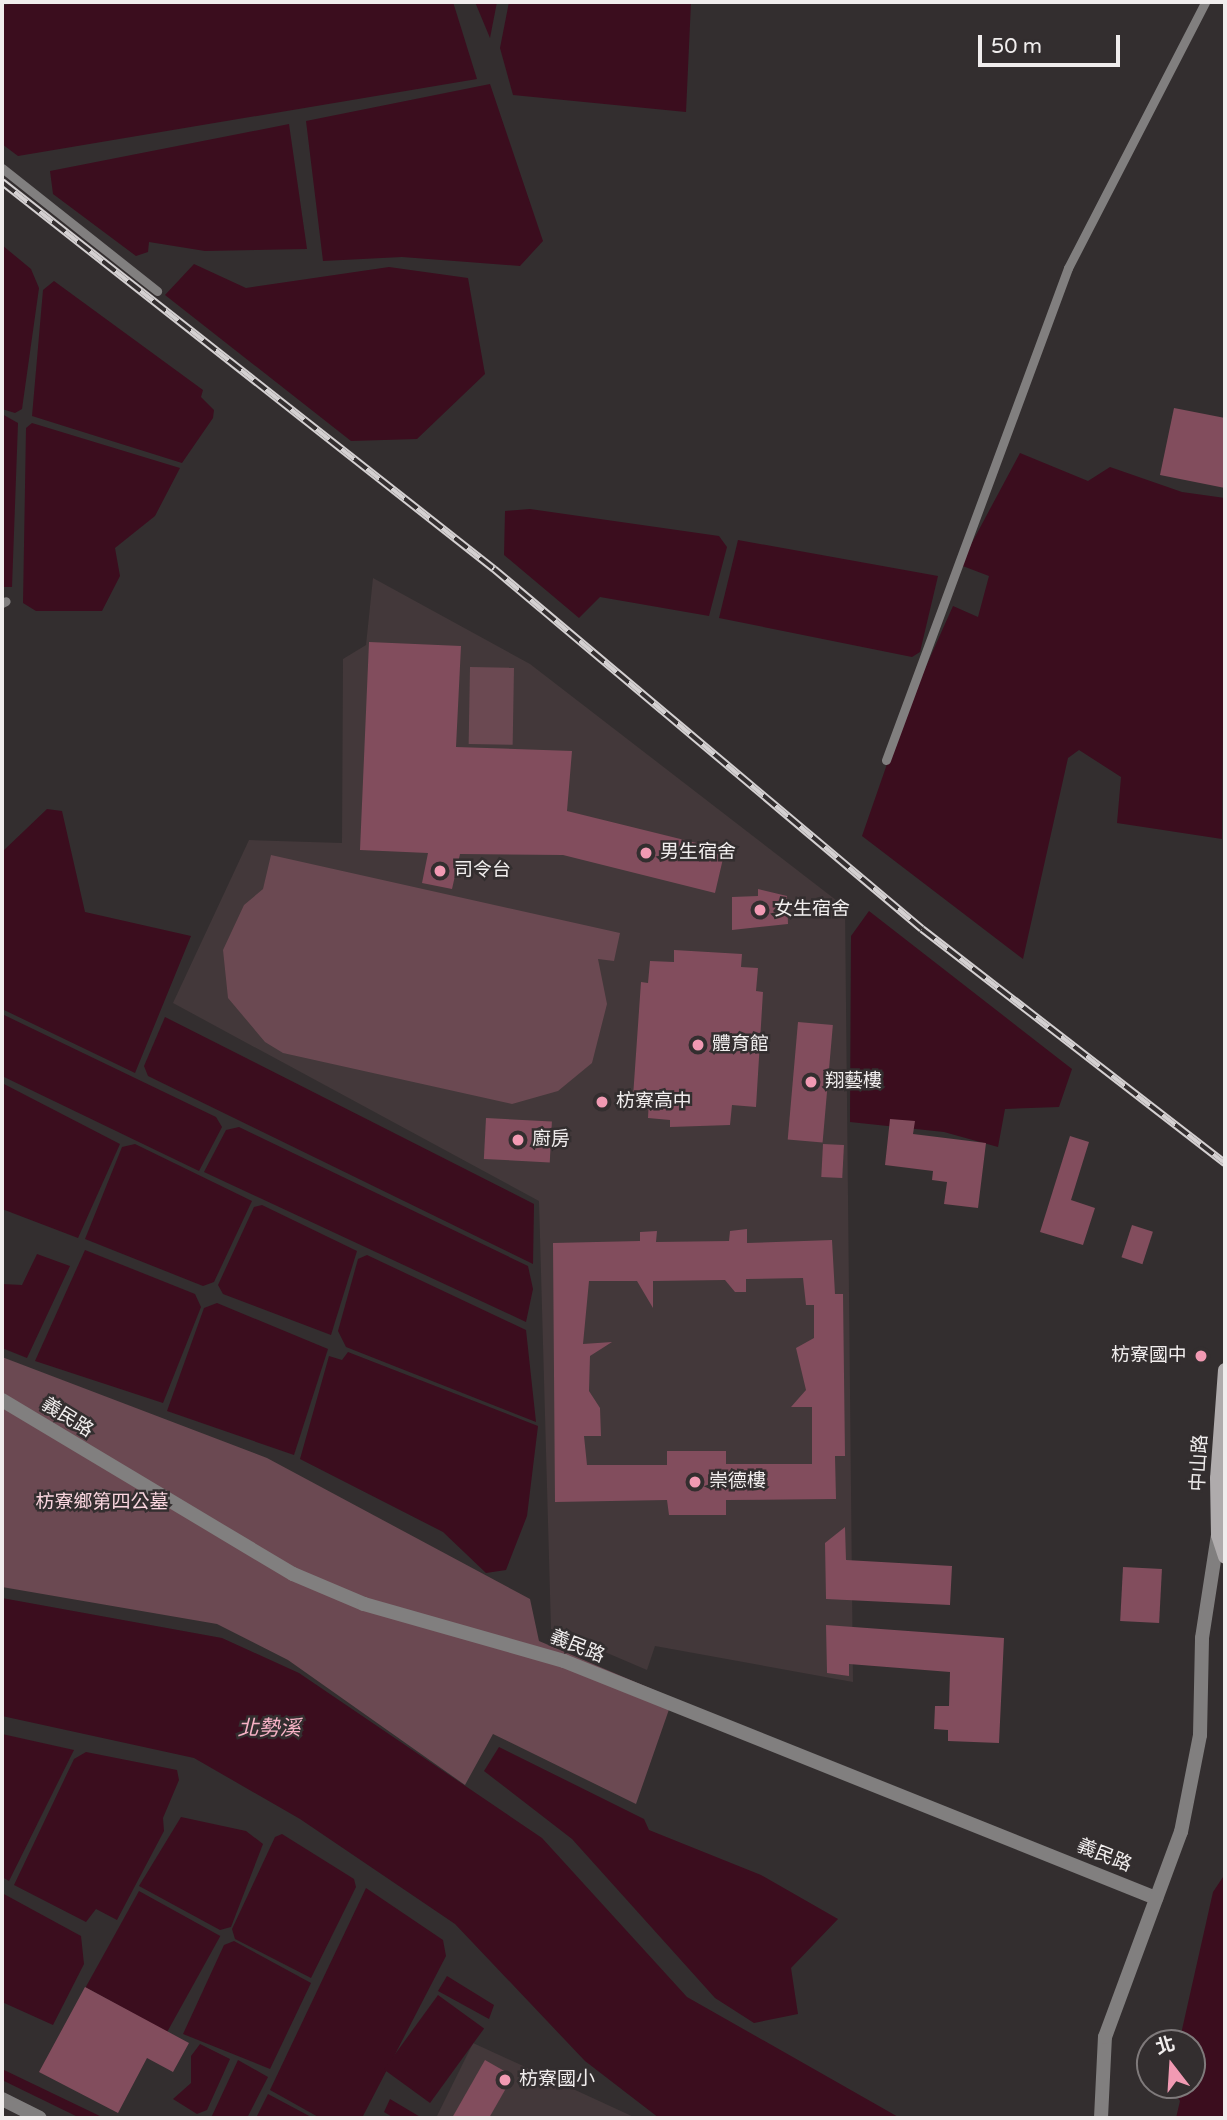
<!DOCTYPE html>
<html>
<head>
<meta charset="utf-8">
<style>
	body { margin:0 }
	#map { position:relative; width:1227px; height:2120px; overflow:hidden; background:#332e2f; font-family:"Varela Round","Noto Sans TC",sans-serif }
	div>[style] { position:absolute }
	.built>* { inset:0; background:#43383a }
	.green>* { inset:0; background:#6b4952; transform-origin:0 0 }
	.water>* { inset:0; background:#3b0d1e; transform-origin:0 0 }
	.building>* { inset:0; background:#824d5d; transform-origin:0 0 }
	.lane>* { height:9px; margin:-4.5px; padding:0 4.5px; transform-origin:4.5px; border-radius:4.5px; background:#817f7f }
	.street>* { height:14px; margin:-7px; padding:0 7px; transform-origin:7px; border-radius:7px; background:#817f7f }
	.secondary>* { height:14px; margin:-7px; padding:0 7px; transform-origin:7px; border-radius:7px; background:#afabac }
	.rail>* { height:8px; margin-top:-4px; transform-origin:0; background:repeating-linear-gradient(90deg,#332e2f 0 16px,#d4d0d1 0 32px); box-sizing:border-box; border-block:2px solid #d4d0d1 }
	.dots>* { width:19px; height:19px; translate:-50% -50%; box-sizing:border-box; border:4px solid #332e2f; border-radius:50% }
	span { translate:-50% -50%; white-space:nowrap; text-align:center; line-height:1.15; -webkit-text-stroke:5px #332e2f; paint-order:stroke }
	.poi-label { font-size:19px; color:#f0eded }
	.left { translate:0 -50%; text-align:left }
	.right { translate:-100% -50%; text-align:right }
	.street-label { font-size:19px; color:#f0eded }
	.park-label { font-size:19px; color:#f9d5de }
	.water-label { font-size:21px; color:#f7b3c6; font-style:italic }
	.frame { position:absolute; inset:0; border:4px solid #f0eded; pointer-events:none }
	.north { position:absolute; left:1136px; top:2029px; width:70px; height:70px; box-sizing:border-box; background:#332e2f; border:2px solid #7f7a7b; border-radius:50%; rotate:343deg; font-size:19px; font-weight:700; line-height:28px; text-align:center; color:#f0eded }
	.north::after { content:''; display:block; margin:auto; width:24px; height:32px; background:#f19ab3; clip-path:polygon(50% 0,100% 100%,50% 72%,0 100%) }
	.scale { position:absolute; left:978px; top:35px; width:142px; height:32px; box-sizing:border-box; border:4px solid #f0eded; border-top:0; padding-left:9px; font-size:21px; line-height:24px; white-space:nowrap; color:#f0eded; -webkit-text-stroke:5px #332e2f; paint-order:stroke }
</style>
</head>
<body>
<div id="map">
	<div class="built">
		<i style="clip-path:polygon(373px 578px,530px 664px,845px 907px,853px 1682px,655px 1646px,647px 1670px,551px 1629px,539px 1201px,173px 1003px,249px 840px,342px 843px,343px 659px,366px 645px)"></i>
		<i style="clip-path:polygon(473px 2043px,636px 2118px,436px 2118px)"></i>
	</div>
	<div class="green">
		<i style="left:470px;top:667px;width:44px;height:77px;rotate:1deg"></i>
		<i style="clip-path:polygon(271px 855px,620px 933px,614px 961px,598px 959px,607px 1004px,592px 1063px,558px 1091px,512px 1104px,283px 1053px,265px 1042px,228px 998px,223px 950px,244px 905px,263px 889px)"></i>
		<i style="clip-path:polygon(2px 1357px,267px 1458px,530px 1599px,539px 1641px,673px 1698px,636px 1804px,493px 1734px,465px 1785px,288px 1660px,217px 1624px,2px 1587px)"></i>
	</div>
	<div class="water">
		<i style="clip-path:polygon(24px 2px,453px 2px,477px 79px,18px 156px,2px 144px,2px 5px)"></i>
		<i style="clip-path:polygon(475px 2px,497px 2px,490px 38px)"></i>
		<i style="clip-path:polygon(509px 2px,691px 2px,686px 112px,513px 95px,500px 48px)"></i>
		<i style="clip-path:polygon(490px 84px,543px 241px,520px 266px,402px 257px,323px 261px,306px 121px)"></i>
		<i style="clip-path:polygon(289px 124px,307px 249px,205px 251px,149px 242px,148px 252px,136px 256px,53px 194px,50px 171px)"></i>
		<i style="clip-path:polygon(2px 245px,31px 269px,39px 288px,22px 409px,15px 413px,2px 409px)"></i>
		<i style="clip-path:polygon(194px 264px,246px 288px,389px 267px,468px 278px,485px 374px,417px 439px,351px 441px,165px 295px)"></i>
		<i style="clip-path:polygon(54px 281px,203px 390px,201px 397px,214px 410px,213px 418px,182px 463px,32px 416px,43px 290px)"></i>
		<i style="clip-path:polygon(2px 414px,18px 423px,12px 587px,2px 587px)"></i>
		<i style="clip-path:polygon(32px 423px,180px 468px,155px 516px,115px 548px,120px 576px,102px 611px,36px 611px,23px 603px,26px 428px)"></i>
		<i style="clip-path:polygon(1020px 453px,1088px 481px,1110px 467px,1182px 492px,1225px 498px,1222px 839px,1117px 823px,1121px 777px,1079px 750px,1068px 758px,1023px 959px,862px 836px,903px 718px,953px 606px,978px 617px,989px 576px,960px 565px)"></i>
		<i style="clip-path:polygon(530px 509px,719px 536px,727px 547px,709px 616px,600px 597px,579px 618px,504px 555px,505px 511px)"></i>
		<i style="clip-path:polygon(738px 540px,938px 576px,920px 652px,912px 657px,719px 618px)"></i>
		<i style="clip-path:polygon(47px 809px,62px 811px,85px 912px,191px 936px,135px 1073px,2px 1009px,2px 852px)"></i>
		<i style="clip-path:polygon(869px 911px,1072px 1069px,1059px 1107px,1005px 1109px,998px 1147px,944px 1132px,850px 1122px,851px 936px)"></i>
		<i style="clip-path:polygon(2px 1014px,216px 1117px,222px 1127px,199px 1171px,2px 1076px)"></i>
		<i style="clip-path:polygon(165px 1017px,534px 1204px,533px 1264px,148px 1076px,144px 1066px)"></i>
		<i style="clip-path:polygon(2px 1083px,120px 1144px,78px 1238px,2px 1209px)"></i>
		<i style="clip-path:polygon(239px 1127px,528px 1266px,533px 1289px,526px 1322px,204px 1172px,226px 1130px)"></i>
		<i style="clip-path:polygon(135px 1144px,252px 1201px,214px 1282px,203px 1286px,85px 1239px,122px 1147px)"></i>
		<i style="clip-path:polygon(262px 1205px,357px 1251px,331px 1335px,223px 1294px,218px 1285px,254px 1207px)"></i>
		<i style="clip-path:polygon(85px 1250px,195px 1294px,201px 1307px,163px 1403px,35px 1361px)"></i>
		<i style="clip-path:polygon(37px 1254px,70px 1266px,27px 1358px,2px 1348px,2px 1284px,22px 1285px)"></i>
		<i style="clip-path:polygon(367px 1255px,526px 1330px,536px 1422px,346px 1347px,338px 1331px,358px 1259px)"></i>
		<i style="clip-path:polygon(217px 1303px,328px 1349px,294px 1455px,167px 1411px,204px 1308px)"></i>
		<i style="clip-path:polygon(348px 1352px,538px 1426px,527px 1516px,506px 1570px,486px 1573px,443px 1532px,300px 1459px,329px 1356px,342px 1360px)"></i>
		<i style="clip-path:polygon(2px 1598px,222px 1638px,299px 1673px,542px 1838px,687px 1997px,900px 2118px,659px 2118px,585px 2061px,455px 1924px,300px 1819px,194px 1758px,2px 1716px)"></i>
		<i style="clip-path:polygon(2px 1734px,74px 1750px,9px 1881px,2px 1877px)"></i>
		<i style="clip-path:polygon(499px 1747px,644px 1819px,649px 1830px,761px 1875px,838px 1919px,791px 1968px,798px 2014px,754px 2023px,715px 1998px,572px 1839px,484px 1771px)"></i>
		<i style="clip-path:polygon(86px 1752px,177px 1770px,179px 1780px,163px 1818px,164px 1831px,117px 1920px,96px 1909px,86px 1922px,14px 1885px,74px 1759px)"></i>
		<i style="clip-path:polygon(181px 1817px,246px 1831px,263px 1844px,231px 1927px,220px 1930px,139px 1886px)"></i>
		<i style="clip-path:polygon(282px 1834px,354px 1879px,356px 1887px,311px 1978px,235px 1939px,232px 1929px,275px 1837px)"></i>
		<i style="clip-path:polygon(1225px 1874px,1225px 2118px,1176px 2118px,1180px 2101px,1170px 2085px,1192px 2085px,1192px 2043px,1179px 2043px,1213px 1892px)"></i>
		<i style="clip-path:polygon(366px 1888px,443px 1940px,446px 1956px,362px 2118px,320px 2118px,270px 2090px)"></i>
		<i style="left:139px;top:1891px;width:93px;height:110px;rotate:29deg"></i>
		<i style="clip-path:polygon(2px 1893px,81px 1936px,84px 1964px,53px 2025px,2px 2002px)"></i>
		<i style="clip-path:polygon(234px 1941px,311px 1983px,270px 2069px,183px 2034px,224px 1945px)"></i>
		<i style="clip-path:polygon(447px 1976px,494px 2005px,489px 2019px,438px 1991px)"></i>
		<i style="left:438px;top:1995px;width:57px;height:92px;rotate:36deg"></i>
		<i style="clip-path:polygon(200px 2044px,230px 2059px,207px 2110px,197px 2114px,173px 2099px,191px 2083px,191px 2056px)"></i>
		<i style="clip-path:polygon(238px 2060px,268px 2077px,247px 2118px,211px 2118px)"></i>
		<i style="clip-path:polygon(2px 2069px,104px 2118px,80px 2118px,2px 2080px)"></i>
		<i style="clip-path:polygon(268px 2094px,313px 2118px,256px 2118px)"></i>
		<i style="clip-path:polygon(390px 2099px,422px 2118px,394px 2118px,384px 2112px)"></i>
	</div>
	<div class="building">
		<i style="clip-path:polygon(1174px 408px,1225px 418px,1225px 488px,1160px 475px)"></i>
		<i style="clip-path:polygon(369px 642px,461px 646px,456px 747px,572px 751px,567px 811px,725px 850px,715px 893px,563px 855px,460px 854px,452px 889px,422px 883px,428px 853px,360px 850px)"></i>
		<i style="clip-path:polygon(758px 889px,787px 896px,788px 924px,732px 930px,732px 897px,758px 896px)"></i>
		<i style="clip-path:polygon(674px 950px,742px 954px,741px 967px,758px 968px,756px 991px,763px 992px,756px 1107px,732px 1105px,730px 1125px,670px 1127px,670px 1120px,648px 1118px,649px 1098px,633px 1097px,641px 982px,648px 983px,650px 961px,674px 962px)"></i>
		<i style="left:798px;top:1022px;width:35px;height:118px;rotate:5deg"></i>
		<i style="left:486px;top:1118px;width:66px;height:41px;rotate:3deg"></i>
		<i style="clip-path:polygon(890px 1119px,915px 1121px,913px 1134px,986px 1143px,978px 1208px,944px 1204px,947px 1182px,932px 1180px,933px 1171px,885px 1165px)"></i>
		<i style="clip-path:polygon(1070px 1136px,1089px 1142px,1071px 1200px,1095px 1208px,1083px 1245px,1040px 1232px)"></i>
		<i style="left:823px;top:1144px;width:21px;height:33px;rotate:3deg"></i>
		<i style="left:1132px;top:1225px;width:22px;height:34px;rotate:18deg"></i>
		<i style="clip-path:polygon(evenodd,747px 1229px,747px 1243px,832px 1240px,835px 1294px,843px 1294px,845px 1456px,835px 1456px,836px 1499px,726px 1500px,726px 1515px,669px 1515px,667px 1500px,555px 1502px,553px 1243px,640px 1241px,640px 1232px,657px 1231px,656px 1242px,729px 1241px,730px 1231px,747px 1229px,803px 1278px,806px 1305px,814px 1305px,814px 1338px,796px 1348px,806px 1390px,791px 1407px,812px 1407px,812px 1464px,726px 1464px,726px 1451px,667px 1451px,667px 1465px,587px 1465px,584px 1436px,601px 1436px,600px 1408px,589px 1391px,590px 1356px,612px 1342px,583px 1344px,589px 1281px,637px 1281px,653px 1308px,653px 1281px,725px 1280px,735px 1292px,746px 1292px,746px 1279px,803px 1278px)"></i>
		<i style="clip-path:polygon(845px 1527px,846px 1560px,952px 1566px,950px 1605px,826px 1599px,825px 1543px)"></i>
		<i style="left:1123px;top:1567px;width:39px;height:54px;rotate:3deg"></i>
		<i style="clip-path:polygon(826px 1625px,1004px 1638px,999px 1743px,948px 1741px,948px 1730px,934px 1729px,935px 1706px,949px 1706px,950px 1672px,849px 1664px,849px 1676px,827px 1673px)"></i>
		<i style="clip-path:polygon(85px 1987px,189px 2043px,173px 2072px,147px 2058px,118px 2113px,39px 2072px)"></i>
		<i style="clip-path:polygon(485px 2060px,513px 2076px,489px 2118px,452px 2118px)"></i>
	</div>
	<div class="lane">
		<i style="left:2px;top:168px;width:198px;rotate:38.4deg"></i>
		<i style="left:2px;top:603px;width:4px;rotate:-27deg"></i>
		<i style="left:886px;top:760px;width:525px;rotate:-69.7deg"></i>
		<i style="left:1068px;top:268px;width:299px;rotate:-62.7deg"></i>
	</div>
	<div class="street">
		<i style="left:2px;top:1400px;width:339px;rotate:30.9deg"></i>
		<i style="left:293px;top:1574px;width:77px;rotate:22.9deg"></i>
		<i style="left:364px;top:1604px;width:208px;rotate:15.9deg"></i>
		<i style="left:564px;top:1661px;width:638px;rotate:21.82deg"></i>
		<i style="left:2px;top:2099px;width:42px;rotate:26.6deg"></i>
		<i style="left:1101px;top:2118px;width:81px;rotate:-87.2deg"></i>
		<i style="left:1105px;top:2037px;width:219px;rotate:-69.7deg"></i>
		<i style="left:1181px;top:1832px;width:99px;rotate:-78.9deg"></i>
		<i style="left:1200px;top:1735px;width:97px;rotate:-88.8deg"></i>
		<i style="left:1202px;top:1638px;width:104px;rotate:-81.2deg"></i>
	</div>
	<div class="secondary">
		<i style="left:1225px;top:1370px;width:108px;rotate:94.2deg"></i>
		<i style="left:1217px;top:1478px;width:57px;rotate:89deg"></i>
		<i style="left:1218px;top:1535px;width:23px;rotate:72deg"></i>
	</div>
	<div class="rail">
		<i style="left:2px;top:182px;width:626px;rotate:38.19deg"></i>
		<i style="left:494px;top:569px;width:559px;rotate:40.07deg"></i>
		<i style="left:922px;top:929px;width:383px;rotate:37.7deg"></i>
	</div>
	<div class="dots">
		<i style="left:646px;top:853px;background:#f19ab3"></i>
		<i style="left:440px;top:871px;background:#f19ab3"></i>
		<i style="left:760px;top:910px;background:#f19ab3"></i>
		<i style="left:698px;top:1045px;background:#f19ab3"></i>
		<i style="left:811px;top:1082px;background:#f19ab3"></i>
		<i style="left:602px;top:1102px;background:#f19ab3"></i>
		<i style="left:518px;top:1140px;background:#f19ab3"></i>
		<i style="left:1201px;top:1356px;background:#f19ab3"></i>
		<i style="left:695px;top:1482px;background:#f19ab3"></i>
		<i style="left:505px;top:2080px;background:#f19ab3"></i>
	</div>
	<div class="poi-label">
		<span class="left" style="left:660px;top:853px">男生宿舍</span>
		<span class="left" style="left:454px;top:871px">司令台</span>
		<span class="left" style="left:774px;top:910px">女生宿舍</span>
		<span class="left" style="left:712px;top:1045px">體育館</span>
		<span class="left" style="left:825px;top:1082px">翔藝樓</span>
		<span class="left" style="left:616px;top:1102px">枋寮高中</span>
		<span class="left" style="left:532px;top:1140px">廚房</span>
		<span class="right" style="left:1187px;top:1356px">枋寮國中</span>
		<span class="left" style="left:709px;top:1482px">崇德樓</span>
		<span class="left" style="left:519px;top:2080px">枋寮國小</span>
	</div>
	<div class="street-label">
		<span style="left:67px;top:1418px;rotate:32deg">義民路</span>
		<span style="left:1200px;top:1463px;rotate:-87deg">中山路</span>
		<span style="left:577px;top:1647px;rotate:22deg">義民路</span>
		<span style="left:1104px;top:1856px;rotate:22deg">義民路</span>
	</div>
	<div class="park-label">
		<span style="left:102px;top:1503px">枋寮鄉第四公墓</span>
	</div>
	<div class="water-label">
		<span style="left:269px;top:1729px">北勢溪</span>
	</div>
	<div class="frame"></div>
	<div class="north">北</div>
	<div class="scale">50 m</div>
</div>
</body>
</html>
